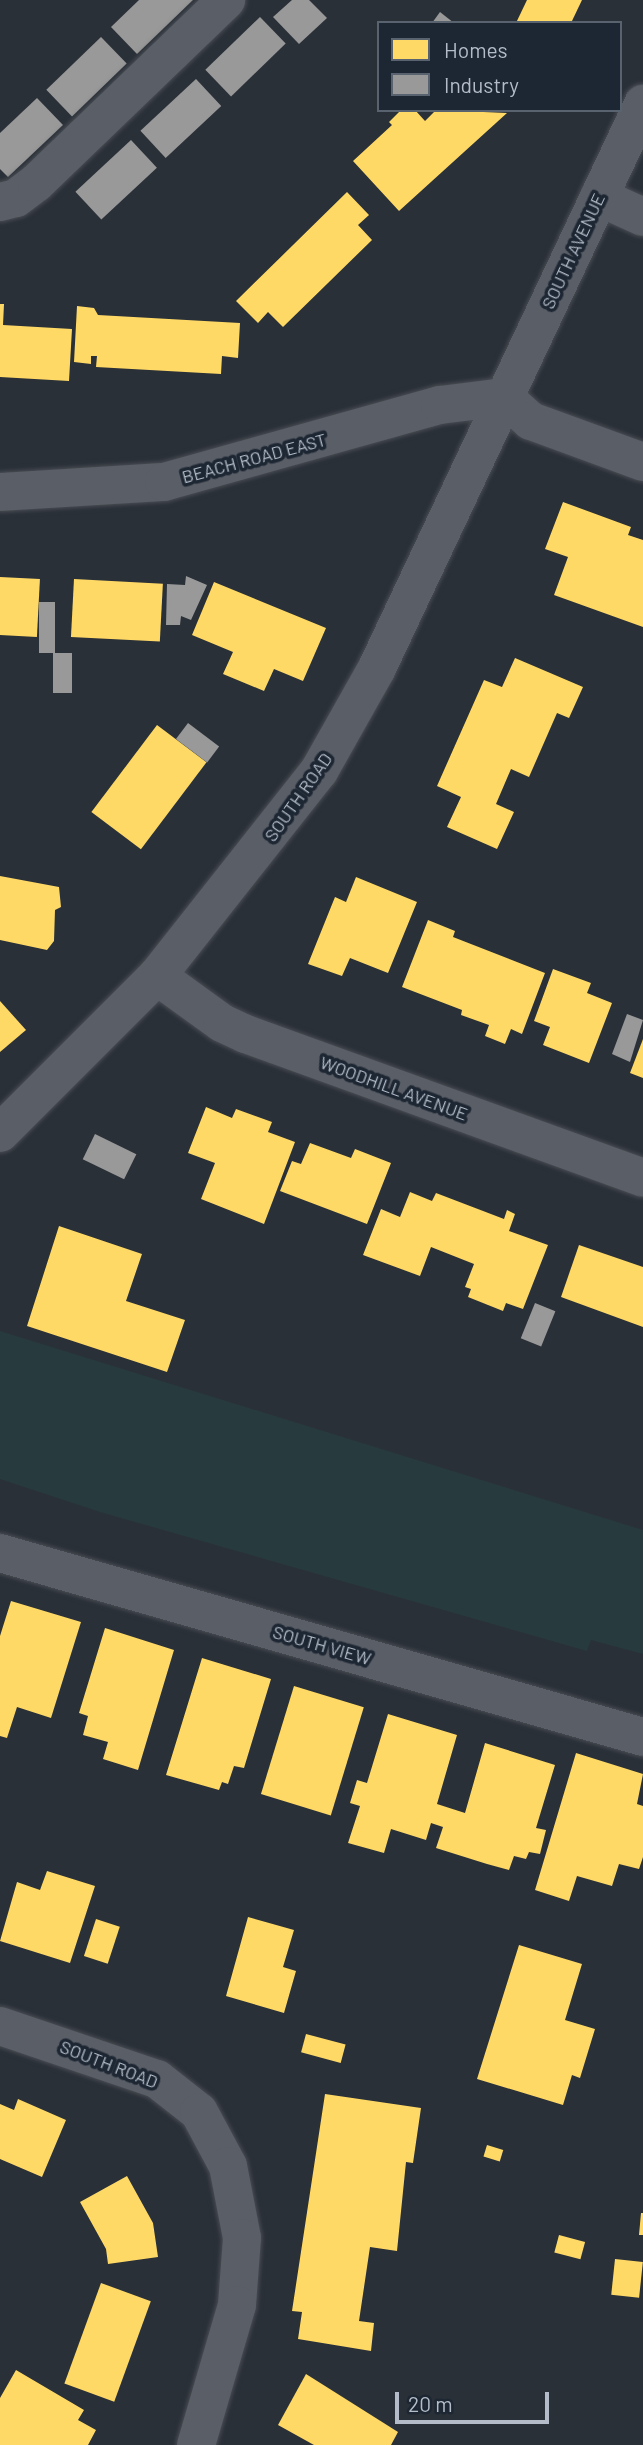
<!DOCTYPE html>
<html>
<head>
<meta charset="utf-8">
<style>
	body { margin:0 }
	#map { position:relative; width:643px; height:2445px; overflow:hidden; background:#2a3038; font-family:Barlow,sans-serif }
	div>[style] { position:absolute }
	.green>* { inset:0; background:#273a3e }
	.homes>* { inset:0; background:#ffd966; transform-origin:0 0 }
	.industry>* { inset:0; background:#999; transform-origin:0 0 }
	.roads { filter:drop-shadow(0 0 2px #484c53) drop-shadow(0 0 2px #484c53) }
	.minor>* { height:38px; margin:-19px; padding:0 19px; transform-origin:19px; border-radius:19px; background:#5a5e66 }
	span { translate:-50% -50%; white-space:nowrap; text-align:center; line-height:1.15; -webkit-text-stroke:7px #1d2633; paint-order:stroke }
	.street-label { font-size:18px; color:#b4bcc9 }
	.legend { position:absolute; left:377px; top:21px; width:245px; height:91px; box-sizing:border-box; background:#1d2633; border:2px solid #59626f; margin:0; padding:9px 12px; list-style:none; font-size:21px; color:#b4bcc9 }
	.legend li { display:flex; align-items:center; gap:14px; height:35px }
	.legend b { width:35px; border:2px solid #59626f }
	.scale { position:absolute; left:395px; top:2392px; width:154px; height:32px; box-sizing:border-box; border:4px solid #b4bcc9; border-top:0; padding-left:9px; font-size:21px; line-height:24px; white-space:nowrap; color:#b4bcc9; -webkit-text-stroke:5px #1d2633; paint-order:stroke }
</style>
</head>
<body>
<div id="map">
	<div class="green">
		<i style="clip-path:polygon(0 1331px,643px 1530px,643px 1654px,591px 1640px,587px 1651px,100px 1512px,0 1479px)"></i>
	</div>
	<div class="homes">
		<i style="clip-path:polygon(527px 0,582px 0,571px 23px,516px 23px)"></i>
		<i style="clip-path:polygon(401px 110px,415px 110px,425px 121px,436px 110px,507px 113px,399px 211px,353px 161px,392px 125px,389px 122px)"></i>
		<i style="clip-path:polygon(347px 192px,369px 215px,358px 225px,372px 240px,283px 327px,268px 312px,258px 323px,236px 301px)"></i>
		<i style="clip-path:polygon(0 304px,4px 304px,3px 325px,72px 329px,69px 381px,0 377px)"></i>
		<i style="clip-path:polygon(77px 306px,94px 308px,98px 315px,240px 323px,238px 358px,222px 356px,221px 374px,96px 367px,97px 356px,91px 356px,91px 364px,74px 362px)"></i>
		<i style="clip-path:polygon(563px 502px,631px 527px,628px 535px,643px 540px,643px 627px,554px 595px,568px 557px,545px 549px)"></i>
		<i style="left:0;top:577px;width:40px;height:58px;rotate:3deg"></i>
		<i style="left:74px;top:579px;width:89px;height:58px;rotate:3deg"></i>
		<i style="clip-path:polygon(214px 582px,326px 628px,303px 681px,274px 669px,264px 691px,223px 674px,233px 652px,192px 635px)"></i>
		<i style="clip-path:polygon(515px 658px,583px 687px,569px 718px,557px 713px,529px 777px,511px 769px,496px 804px,514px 812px,497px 849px,447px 827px,461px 797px,437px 786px,484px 680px,502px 687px)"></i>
		<i style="left:157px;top:725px;width:62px;height:109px;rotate:37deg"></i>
		<i style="clip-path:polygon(0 876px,59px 887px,61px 907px,55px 910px,54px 941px,47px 950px,0 940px)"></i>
		<i style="clip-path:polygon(356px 877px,417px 902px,388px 973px,350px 958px,342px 976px,308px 964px,335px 897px,346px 902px)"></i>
		<i style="clip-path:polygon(428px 920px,455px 931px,453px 937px,545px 973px,522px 1034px,511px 1029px,505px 1044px,485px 1036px,489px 1025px,461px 1015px,462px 1010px,402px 987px)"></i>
		<i style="clip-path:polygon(553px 969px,591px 983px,587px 993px,612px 1003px,589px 1063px,543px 1045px,550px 1027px,534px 1021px)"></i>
		<i style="clip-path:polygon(0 1001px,26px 1030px,0 1052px)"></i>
		<i style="clip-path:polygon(643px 1039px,643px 1078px,630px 1073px)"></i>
		<i style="clip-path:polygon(206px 1107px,232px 1118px,236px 1109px,272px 1122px,268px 1132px,295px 1142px,264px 1224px,201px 1199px,215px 1163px,188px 1153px)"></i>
		<i style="clip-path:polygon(310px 1143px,351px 1158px,355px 1149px,391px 1163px,367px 1224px,280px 1191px,292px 1161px,301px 1164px)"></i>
		<i style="clip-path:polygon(410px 1192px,432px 1201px,436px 1193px,504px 1219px,507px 1210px,515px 1214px,509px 1231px,548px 1245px,523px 1309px,506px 1303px,503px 1311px,468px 1297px,471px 1289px,465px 1287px,474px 1264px,431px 1247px,420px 1276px,363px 1255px,381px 1209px,400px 1217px)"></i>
		<i style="clip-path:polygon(59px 1226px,142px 1254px,126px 1301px,185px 1320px,167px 1372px,27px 1326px)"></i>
		<i style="clip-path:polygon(579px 1245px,643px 1267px,643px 1327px,561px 1297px)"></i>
		<i style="clip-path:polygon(11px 1601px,81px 1622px,51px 1718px,17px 1707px,7px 1738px,0 1736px,0 1636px)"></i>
		<i style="clip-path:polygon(105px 1628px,174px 1650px,138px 1770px,103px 1759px,108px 1742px,83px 1735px,88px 1716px,79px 1713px)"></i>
		<i style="clip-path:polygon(202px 1658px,271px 1679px,244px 1768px,234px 1766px,228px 1784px,222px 1782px,219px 1790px,166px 1775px)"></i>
		<i style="left:294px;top:1686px;width:73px;height:113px;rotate:17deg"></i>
		<i style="clip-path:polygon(388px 1714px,457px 1735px,437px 1804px,465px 1813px,485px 1743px,555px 1765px,536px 1828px,546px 1830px,540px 1854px,529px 1852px,526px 1859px,514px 1856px,509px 1870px,487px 1864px,436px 1848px,443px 1827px,431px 1823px,426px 1840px,391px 1829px,384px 1853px,348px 1843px,360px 1806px,350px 1803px,357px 1780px,367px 1783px)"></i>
		<i style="clip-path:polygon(576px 1753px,643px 1774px,637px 1804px,643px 1806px,643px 1857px,639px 1869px,619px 1864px,612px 1886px,577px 1876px,569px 1901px,535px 1890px)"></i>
		<i style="clip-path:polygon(47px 1871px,95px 1886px,70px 1963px,0 1941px,17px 1882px,40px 1890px)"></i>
		<i style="clip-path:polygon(248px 1917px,294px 1930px,283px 1967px,296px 1971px,284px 2013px,226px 1996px)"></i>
		<i style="left:96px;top:1919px;width:25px;height:39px;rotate:18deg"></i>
		<i style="clip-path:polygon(519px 1945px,582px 1964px,565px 2020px,595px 2029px,580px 2078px,572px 2075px,563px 2105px,477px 2079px)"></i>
		<i style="left:306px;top:2034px;width:41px;height:19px;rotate:15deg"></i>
		<i style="clip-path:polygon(325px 2094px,421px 2108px,413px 2163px,406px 2162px,397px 2251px,370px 2247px,359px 2321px,374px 2323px,371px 2351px,298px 2339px,302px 2312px,292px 2311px)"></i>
		<i style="clip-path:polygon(18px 2099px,66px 2120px,42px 2177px,0 2159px,0 2104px,14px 2110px)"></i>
		<i style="left:487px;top:2145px;width:17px;height:12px;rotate:17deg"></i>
		<i style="clip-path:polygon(127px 2176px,153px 2223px,158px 2257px,108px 2264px,106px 2249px,80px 2202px)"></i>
		<i style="clip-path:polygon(641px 2213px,643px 2213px,643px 2235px,639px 2235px)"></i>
		<i style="left:559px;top:2235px;width:27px;height:18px;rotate:15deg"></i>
		<i style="left:615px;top:2259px;width:28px;height:36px;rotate:6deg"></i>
		<i style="left:101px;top:2283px;width:53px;height:107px;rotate:20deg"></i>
		<i style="clip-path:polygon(16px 2370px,84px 2410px,78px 2420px,96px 2430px,88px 2445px,0 2445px,0 2398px)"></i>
		<i style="clip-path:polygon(306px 2374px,398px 2432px,391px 2445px,314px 2445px,278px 2425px)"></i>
	</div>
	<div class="industry">
		<i style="clip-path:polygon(139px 0,193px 0,137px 54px,111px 27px)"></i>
		<i style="clip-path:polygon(292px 0,309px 0,327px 18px,299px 44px,273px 17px)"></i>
		<i style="clip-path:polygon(440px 12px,454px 23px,432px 23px)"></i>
		<i style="left:260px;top:17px;width:37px;height:76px;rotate:46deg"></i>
		<i style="left:101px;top:37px;width:37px;height:76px;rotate:46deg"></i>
		<i style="left:196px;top:79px;width:37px;height:76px;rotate:47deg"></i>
		<i style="clip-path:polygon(37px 98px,63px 125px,8px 177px,0 169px,0 133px)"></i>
		<i style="left:131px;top:140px;width:38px;height:76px;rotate:47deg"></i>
		<i style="clip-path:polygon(186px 576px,207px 585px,191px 620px,181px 616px,180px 625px,166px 625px,167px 584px,185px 585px)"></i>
		<i style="left:39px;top:602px;width:16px;height:51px"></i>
		<i style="left:53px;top:653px;width:19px;height:40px"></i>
		<i style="left:188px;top:723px;width:39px;height:20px;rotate:37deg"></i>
		<i style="clip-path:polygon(627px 1014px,643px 1020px,630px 1062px,612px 1054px)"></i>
		<i style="left:95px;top:1134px;width:46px;height:28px;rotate:26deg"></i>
		<i style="left:535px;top:1303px;width:22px;height:38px;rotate:22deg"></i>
	</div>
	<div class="roads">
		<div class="minor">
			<i style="left:599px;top:197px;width:48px;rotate:24.4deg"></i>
			<i style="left:0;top:202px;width:16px;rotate:-14deg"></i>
			<i style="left:16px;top:198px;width:25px;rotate:-37deg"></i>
			<i style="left:36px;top:183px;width:264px;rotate:-43.9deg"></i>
			<i style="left:504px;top:397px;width:36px;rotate:42deg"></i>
			<i style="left:531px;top:421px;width:119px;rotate:20.1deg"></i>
			<i style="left:0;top:492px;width:164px;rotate:-3.5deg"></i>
			<i style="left:164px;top:482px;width:287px;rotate:-15.6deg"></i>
			<i style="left:440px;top:405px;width:64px;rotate:-7.1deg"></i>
			<i style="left:157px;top:976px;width:80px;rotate:35.9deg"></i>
			<i style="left:222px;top:1023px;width:26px;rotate:25deg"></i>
			<i style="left:246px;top:1034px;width:422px;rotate:19.9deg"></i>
			<i style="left:0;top:1133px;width:222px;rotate:-45deg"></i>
			<i style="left:157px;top:976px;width:261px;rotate:-51.7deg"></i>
			<i style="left:319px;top:771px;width:118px;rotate:-60.6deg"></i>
			<i style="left:377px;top:668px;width:624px;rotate:-64.75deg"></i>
			<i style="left:0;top:1553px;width:669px;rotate:15.97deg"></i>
			<i style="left:0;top:2026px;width:166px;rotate:18.7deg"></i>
			<i style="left:157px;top:2079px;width:53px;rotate:38.2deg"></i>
			<i style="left:199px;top:2112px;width:61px;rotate:61.8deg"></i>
			<i style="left:228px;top:2166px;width:73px;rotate:79deg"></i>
			<i style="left:242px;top:2238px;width:67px;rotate:94.3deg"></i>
			<i style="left:237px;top:2305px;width:146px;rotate:106.3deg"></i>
		</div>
	</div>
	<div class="street-label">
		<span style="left:573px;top:251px;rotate:-65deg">SOUTH AVENUE</span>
		<span style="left:254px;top:458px;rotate:-15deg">BEACH ROAD EAST</span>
		<span style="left:298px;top:797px;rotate:-55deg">SOUTH ROAD</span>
		<span style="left:394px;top:1088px;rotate:20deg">WOODHILL AVENUE</span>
		<span style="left:322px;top:1645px;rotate:16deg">SOUTH VIEW</span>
		<span style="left:109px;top:2064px;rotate:21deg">SOUTH ROAD</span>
	</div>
	<ul class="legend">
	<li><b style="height:19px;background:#ffd966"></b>Homes</li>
	<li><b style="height:19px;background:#999"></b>Industry</li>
	</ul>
	<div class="scale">20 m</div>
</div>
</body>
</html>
